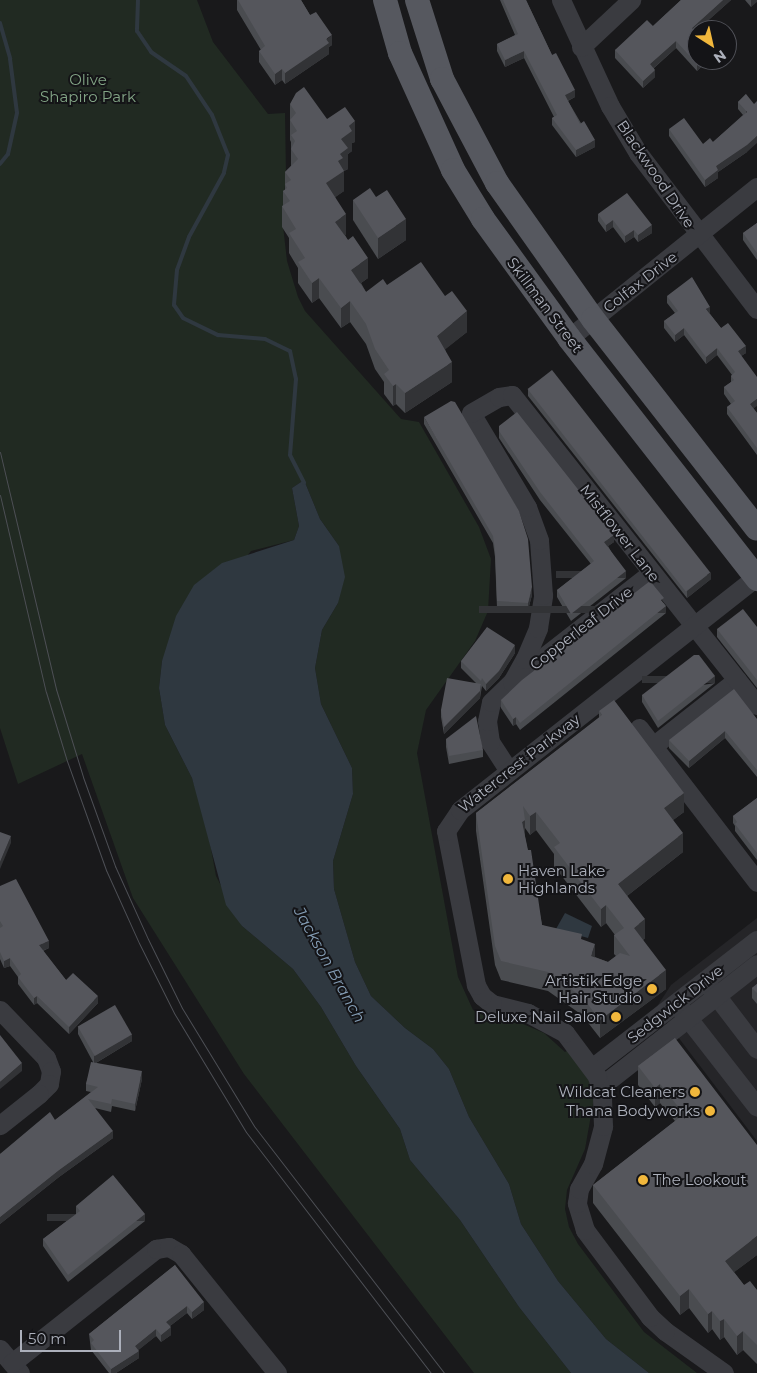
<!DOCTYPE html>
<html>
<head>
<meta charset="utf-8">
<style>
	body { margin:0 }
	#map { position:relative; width:757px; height:1373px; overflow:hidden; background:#19191b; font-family:Montserrat,sans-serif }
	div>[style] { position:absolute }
	.built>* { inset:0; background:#252528 }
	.green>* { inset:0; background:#212a22 }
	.water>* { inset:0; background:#2f3840 }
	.stream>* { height:4px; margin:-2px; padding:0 2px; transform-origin:2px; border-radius:2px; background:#2f3840 }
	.minor>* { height:19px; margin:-9.5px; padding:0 9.5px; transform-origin:9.5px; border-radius:9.5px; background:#3a3b40 }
	.major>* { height:24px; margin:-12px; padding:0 12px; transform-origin:12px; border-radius:12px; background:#56585f }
	.tram>* { height:1px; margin:-0.5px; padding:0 0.5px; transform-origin:0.5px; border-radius:0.5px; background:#4d4f55 }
	.wall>* { inset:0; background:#4a4c50 }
	.shaded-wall>* { inset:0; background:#323336; transform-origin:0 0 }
	.building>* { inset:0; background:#55565c; transform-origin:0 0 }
	.dots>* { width:14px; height:14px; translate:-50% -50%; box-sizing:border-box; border:2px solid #141417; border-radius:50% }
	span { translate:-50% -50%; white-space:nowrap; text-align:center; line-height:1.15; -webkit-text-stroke:4px #141417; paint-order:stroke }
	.park-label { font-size:15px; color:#83a586 }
	.street-label { font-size:15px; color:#acb0bb }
	.poi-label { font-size:15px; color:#acb0bb }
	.left { translate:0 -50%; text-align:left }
	.right { translate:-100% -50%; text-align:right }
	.water-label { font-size:16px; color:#849db5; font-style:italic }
	.north { position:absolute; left:687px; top:20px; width:50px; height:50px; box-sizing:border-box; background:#141417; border:1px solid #515259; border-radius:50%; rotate:145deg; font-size:14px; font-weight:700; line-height:20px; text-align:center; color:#acb0bb }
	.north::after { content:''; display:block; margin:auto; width:18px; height:22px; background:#f1b73c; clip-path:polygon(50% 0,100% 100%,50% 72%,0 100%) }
	.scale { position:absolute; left:20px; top:1330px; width:101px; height:22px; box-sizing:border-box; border:2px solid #acb0bb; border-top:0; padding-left:6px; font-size:15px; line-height:18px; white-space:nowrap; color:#acb0bb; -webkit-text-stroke:4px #141417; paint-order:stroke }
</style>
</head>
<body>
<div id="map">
	<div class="built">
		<i style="clip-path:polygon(757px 918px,757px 1141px,656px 1008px,671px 985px)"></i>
	</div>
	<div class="green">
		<i style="clip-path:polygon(0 0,197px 0,213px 42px,268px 114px,285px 113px,286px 175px,282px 217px,287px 261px,298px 297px,305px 311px,401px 419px,419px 422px,479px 527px,491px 559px,488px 611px,475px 641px,426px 710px,417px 753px,458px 977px,473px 1010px,491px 1019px,523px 1024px,544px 1033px,565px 1052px,570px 1049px,588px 1078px,594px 1098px,585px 1149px,567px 1190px,565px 1209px,569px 1227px,578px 1244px,644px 1332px,697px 1373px,649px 1373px,606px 1339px,558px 1281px,521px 1224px,509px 1184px,469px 1117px,449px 1069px,433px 1049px,405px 1028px,371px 996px,355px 962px,334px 889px,333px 861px,353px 794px,352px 768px,321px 704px,315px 668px,322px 630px,338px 603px,339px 546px,320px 519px,304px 480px,292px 488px,299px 526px,294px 540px,251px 551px,162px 661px,159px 688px,165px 725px,192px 778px,206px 821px,216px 876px,242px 926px,293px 969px,321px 1007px,356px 1066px,400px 1129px,410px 1160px,460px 1220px,519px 1307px,571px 1373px,474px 1373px,244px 1074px,133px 898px,82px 754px,18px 784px,0 728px)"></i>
	</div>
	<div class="water">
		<i style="clip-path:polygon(304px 480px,320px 519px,339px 546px,345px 577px,338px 603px,322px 630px,315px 668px,321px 704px,352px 768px,353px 794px,333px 861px,334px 889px,355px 962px,371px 996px,405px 1028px,433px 1049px,449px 1069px,469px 1117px,509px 1184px,521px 1224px,558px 1281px,606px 1339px,649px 1373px,571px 1373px,519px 1307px,460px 1220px,410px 1160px,400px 1129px,356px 1066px,321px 1007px,293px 969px,242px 926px,226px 905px,192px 778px,165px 725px,159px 688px,162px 661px,176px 616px,194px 585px,222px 563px,294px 540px,299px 526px,292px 488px)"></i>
		<i style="clip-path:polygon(565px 913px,592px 926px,588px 938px,556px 929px)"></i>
	</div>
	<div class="stream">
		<i style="left:138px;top:0;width:31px;rotate:92deg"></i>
		<i style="left:137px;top:31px;width:25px;rotate:56deg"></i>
		<i style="left:151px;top:52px;width:42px;rotate:34.4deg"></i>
		<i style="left:186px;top:76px;width:47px;rotate:56.3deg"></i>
		<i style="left:212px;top:115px;width:43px;rotate:68.2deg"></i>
		<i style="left:228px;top:155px;width:18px;rotate:103deg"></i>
		<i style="left:224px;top:173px;width:73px;rotate:118.7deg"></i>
		<i style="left:189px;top:237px;width:35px;rotate:110deg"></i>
		<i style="left:177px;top:270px;width:35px;rotate:95deg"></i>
		<i style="left:174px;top:305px;width:16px;rotate:55deg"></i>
		<i style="left:183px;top:318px;width:39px;rotate:26deg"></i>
		<i style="left:218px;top:335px;width:47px;rotate:4.9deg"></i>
		<i style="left:265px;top:339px;width:28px;rotate:26deg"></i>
		<i style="left:290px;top:351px;width:29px;rotate:78deg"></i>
		<i style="left:296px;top:379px;width:76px;rotate:94.5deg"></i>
		<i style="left:290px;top:455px;width:31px;rotate:63deg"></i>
		<i style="left:0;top:23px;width:37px;rotate:74deg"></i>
		<i style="left:10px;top:59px;width:54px;rotate:82.6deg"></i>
		<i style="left:17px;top:113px;width:42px;rotate:102.4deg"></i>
		<i style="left:8px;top:154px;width:13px;rotate:129deg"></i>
	</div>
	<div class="minor">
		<i style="left:561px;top:0;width:117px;rotate:65.2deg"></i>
		<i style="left:610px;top:106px;width:55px;rotate:59.2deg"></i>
		<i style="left:638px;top:153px;width:196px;rotate:52.7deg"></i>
		<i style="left:581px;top:47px;width:69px;rotate:-43.2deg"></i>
		<i style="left:569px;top:338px;width:241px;rotate:-38.8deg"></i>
		<i style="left:518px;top:677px;width:169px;rotate:-38deg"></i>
		<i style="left:639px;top:728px;width:194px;rotate:52.5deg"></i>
		<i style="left:653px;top:746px;width:107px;rotate:-38.2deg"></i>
		<i style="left:509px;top:771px;width:35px;rotate:-123deg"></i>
		<i style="left:490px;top:742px;width:21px;rotate:-98deg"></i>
		<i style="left:487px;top:721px;width:19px;rotate:-78deg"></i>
		<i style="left:491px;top:702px;width:29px;rotate:-44deg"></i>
		<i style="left:512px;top:682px;width:26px;rotate:-61deg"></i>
		<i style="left:525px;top:659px;width:34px;rotate:-67deg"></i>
		<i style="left:538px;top:628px;width:33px;rotate:-81deg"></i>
		<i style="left:543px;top:595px;width:55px;rotate:-94.2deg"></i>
		<i style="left:539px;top:540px;width:35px;rotate:-110deg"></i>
		<i style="left:527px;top:507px;width:109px;rotate:-120.8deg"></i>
		<i style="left:471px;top:413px;width:32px;rotate:-30deg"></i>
		<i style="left:499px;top:397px;width:13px;rotate:-9deg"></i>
		<i style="left:512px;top:395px;width:395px;rotate:51.7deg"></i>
		<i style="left:709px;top:986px;width:79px;rotate:52.7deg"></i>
		<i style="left:680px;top:1008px;width:125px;rotate:52.1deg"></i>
		<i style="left:0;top:1010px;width:66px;rotate:46.2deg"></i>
		<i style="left:46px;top:1058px;width:14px;rotate:69deg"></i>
		<i style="left:51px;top:1071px;width:13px;rotate:99deg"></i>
		<i style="left:49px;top:1084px;width:14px;rotate:135deg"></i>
		<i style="left:39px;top:1094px;width:50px;rotate:141.5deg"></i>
		<i style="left:593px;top:1067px;width:207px;rotate:-37.8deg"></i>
		<i style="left:600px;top:1087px;width:199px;rotate:-38.1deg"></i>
		<i style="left:0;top:1349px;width:31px;rotate:50deg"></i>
		<i style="left:12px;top:1363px;width:184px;rotate:-38.4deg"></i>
		<i style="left:156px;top:1249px;width:13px;rotate:-9deg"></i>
		<i style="left:169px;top:1247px;width:14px;rotate:30deg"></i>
		<i style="left:181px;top:1254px;width:153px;rotate:51.1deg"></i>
		<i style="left:724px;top:1373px;width:72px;rotate:-144.6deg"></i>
		<i style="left:665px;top:1331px;width:21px;rotate:-137deg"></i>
		<i style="left:650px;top:1317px;width:109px;rotate:-126.8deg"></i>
		<i style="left:585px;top:1230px;width:28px;rotate:-107deg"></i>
		<i style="left:577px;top:1203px;width:14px;rotate:-82deg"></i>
		<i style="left:579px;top:1189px;width:29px;rotate:-61deg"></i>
		<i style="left:593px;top:1164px;width:39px;rotate:-75deg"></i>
		<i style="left:603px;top:1126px;width:32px;rotate:-92deg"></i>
		<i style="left:602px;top:1094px;width:19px;rotate:-106deg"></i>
		<i style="left:597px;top:1076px;width:54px;rotate:-126.7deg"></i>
		<i style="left:565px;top:1033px;width:42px;rotate:-151.6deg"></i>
		<i style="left:528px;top:1013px;width:37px;rotate:-166deg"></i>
		<i style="left:492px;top:1004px;width:13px;rotate:-141deg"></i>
		<i style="left:482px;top:996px;width:13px;rotate:-119deg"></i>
		<i style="left:476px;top:985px;width:157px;rotate:-101deg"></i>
		<i style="left:446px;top:831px;width:25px;rotate:-56deg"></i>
		<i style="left:460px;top:810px;width:377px;rotate:-38.2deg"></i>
	</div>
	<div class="major">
		<i style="left:385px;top:0;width:55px;rotate:74.2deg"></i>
		<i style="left:400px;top:53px;width:128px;rotate:65.6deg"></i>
		<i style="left:453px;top:170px;width:57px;rotate:58.5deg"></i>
		<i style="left:483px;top:219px;width:147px;rotate:54.1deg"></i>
		<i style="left:569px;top:338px;width:306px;rotate:52deg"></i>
		<i style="left:417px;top:0;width:83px;rotate:72.4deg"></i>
		<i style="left:442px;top:79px;width:118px;rotate:62.1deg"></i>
		<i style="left:497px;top:183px;width:166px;rotate:54.8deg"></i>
		<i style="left:593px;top:319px;width:266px;rotate:52deg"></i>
	</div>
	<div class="tram">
		<i style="left:0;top:452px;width:244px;rotate:76.7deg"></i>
		<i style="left:56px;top:689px;width:92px;rotate:72.9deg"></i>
		<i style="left:83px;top:777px;width:95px;rotate:70.2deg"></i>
		<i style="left:115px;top:866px;width:80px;rotate:65.7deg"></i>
		<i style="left:148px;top:939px;width:77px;rotate:63.8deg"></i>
		<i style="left:182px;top:1008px;width:138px;rotate:58.6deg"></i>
		<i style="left:254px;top:1126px;width:312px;rotate:52.4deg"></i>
		<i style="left:0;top:495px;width:202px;rotate:76.9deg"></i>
		<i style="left:46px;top:692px;width:72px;rotate:73.1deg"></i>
		<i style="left:67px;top:761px;width:116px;rotate:70.3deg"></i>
		<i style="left:106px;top:870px;width:80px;rotate:65.7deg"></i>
		<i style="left:139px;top:943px;width:78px;rotate:63.4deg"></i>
		<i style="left:174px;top:1013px;width:139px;rotate:58.8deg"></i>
		<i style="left:246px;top:1132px;width:304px;rotate:52.5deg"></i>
	</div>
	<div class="wall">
		<i style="clip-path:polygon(237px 0,301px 0,310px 15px,332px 45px,329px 47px,329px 54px,285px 84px,282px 80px,275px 85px,259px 62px,259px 51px,261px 50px,237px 10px)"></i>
		<i style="clip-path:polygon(500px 0,526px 0,552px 55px,575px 97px,568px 101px,595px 147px,576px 157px,552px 125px,552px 118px,554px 117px,524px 58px,505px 67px,497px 51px,497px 44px,515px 35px)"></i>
		<i style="clip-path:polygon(681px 0,731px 0,695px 32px,697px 60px,709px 60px,697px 71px,676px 48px,654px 68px,655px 77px,643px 88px,615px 58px,615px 50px,653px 26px)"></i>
		<i style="clip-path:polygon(745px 0,757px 0,751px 7px)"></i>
		<i style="clip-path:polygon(746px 94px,747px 152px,718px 172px,718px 178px,705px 187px,669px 136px,669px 129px,703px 144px,713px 142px,743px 115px,738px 109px,738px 102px)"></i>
		<i style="clip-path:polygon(290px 104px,327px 119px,355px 142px,352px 143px,352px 151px,348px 154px,348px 169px,344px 171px,344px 191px,335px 197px,346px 234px,345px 235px,368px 278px,361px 283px,366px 292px,387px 285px,467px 332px,445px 349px,452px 382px,405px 413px,396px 404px,393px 406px,384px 394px,384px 382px,375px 369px,366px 344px,350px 322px,341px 328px,319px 298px,312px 303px,298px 283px,298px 268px,289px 253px,289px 238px,282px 227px,282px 206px,283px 206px,283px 191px,285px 190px,285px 172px,291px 166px,291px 142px,290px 140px)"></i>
		<i style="clip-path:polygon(376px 197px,406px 240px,378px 259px,353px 220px,353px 200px)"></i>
		<i style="clip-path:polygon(598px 214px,652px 233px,638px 242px,634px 237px,625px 243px,613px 227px,606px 232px,598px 221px)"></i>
		<i style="clip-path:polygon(757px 223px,757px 260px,743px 240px,743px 233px)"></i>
		<i style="clip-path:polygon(667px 296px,710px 314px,721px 328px,746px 353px,741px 356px,754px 409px,757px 413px,757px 455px,727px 414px,727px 407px,731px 404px,724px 394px,724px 387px,731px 382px,731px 376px,732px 375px,717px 355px,706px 364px,684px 335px,675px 342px,664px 328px,664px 321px,675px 313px,667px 303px)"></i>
		<i style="clip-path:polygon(528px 389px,711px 579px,687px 598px,528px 396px)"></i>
		<i style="clip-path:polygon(424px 417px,532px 595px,528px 610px,497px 608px,495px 557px,493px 543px,424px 424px)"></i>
		<i style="clip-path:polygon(499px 426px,614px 542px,608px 546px,626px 578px,571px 621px,557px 597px,557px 590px,591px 564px,540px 500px,499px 438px)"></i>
		<i style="clip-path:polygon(664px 603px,666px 613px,520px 730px,516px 724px,513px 726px,501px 708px,501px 700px)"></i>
		<i style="clip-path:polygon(757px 627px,757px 688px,717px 637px,717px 629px)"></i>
		<i style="clip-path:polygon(515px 653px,499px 678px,486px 691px,482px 686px,480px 698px,444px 734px,441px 717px,441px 710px,476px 683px,461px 668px,461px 661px)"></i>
		<i style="clip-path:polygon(715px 683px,658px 728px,642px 702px,642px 695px)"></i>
		<i style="clip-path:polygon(evenodd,599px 711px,684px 812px,673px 820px,683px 852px,627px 896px,645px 938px,643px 940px,666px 989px,600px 1038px,582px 1015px,548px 991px,501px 980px,495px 965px,476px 831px,476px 813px,599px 718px,599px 711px,525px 828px,530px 835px,536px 830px,554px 854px,554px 866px,601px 927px,606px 923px,615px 935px,614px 935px,614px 954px,616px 956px,608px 962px,595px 957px,582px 940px,542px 925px,525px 837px,525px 828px)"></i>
		<i style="clip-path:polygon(757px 719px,757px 777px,725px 738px,689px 768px,669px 748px,669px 740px)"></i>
		<i style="clip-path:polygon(446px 739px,483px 750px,483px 757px,449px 764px,446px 747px)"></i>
		<i style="clip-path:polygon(757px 798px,757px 860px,735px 831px,735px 826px,733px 823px,733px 816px)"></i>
		<i style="clip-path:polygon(0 886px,49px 948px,43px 951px,66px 980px,98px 1003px,69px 1034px,37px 1003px,34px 1005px,18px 984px,18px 977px,10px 966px,4px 968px,0 959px)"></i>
		<i style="clip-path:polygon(757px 984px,757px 1004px,752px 998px,752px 988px)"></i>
		<i style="clip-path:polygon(78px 1027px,132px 1041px,96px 1063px,142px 1079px,135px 1111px,112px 1106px,111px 1112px,95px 1108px,113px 1138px,59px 1177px,0 1224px,0 1154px,55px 1120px,91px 1092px,86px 1091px,86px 1084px,93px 1062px,78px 1034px)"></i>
		<i style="clip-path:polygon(675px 1038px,757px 1255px,734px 1272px,744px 1285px,757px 1290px,757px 1364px,743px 1350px,737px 1355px,724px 1337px,720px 1340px,712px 1329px,708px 1333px,689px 1308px,680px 1315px,593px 1203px,593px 1185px,675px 1121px,660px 1103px,655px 1107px,638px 1085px,638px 1066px)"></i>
		<i style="clip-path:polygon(76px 1206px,145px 1221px,68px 1282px,43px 1246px,43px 1239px,76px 1214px)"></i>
		<i style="clip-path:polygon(175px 1265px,204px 1310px,192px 1319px,187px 1313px,170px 1326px,171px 1335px,161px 1342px,156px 1336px,138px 1350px,139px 1358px,116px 1373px,109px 1373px,91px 1350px,89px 1334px)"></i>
	</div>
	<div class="shaded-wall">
		<i style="clip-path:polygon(723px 0,731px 0,692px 35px,692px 28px)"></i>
		<i style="clip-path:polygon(751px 0,757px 0,757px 2px,751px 7px)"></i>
		<i style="clip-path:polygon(332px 35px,332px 45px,329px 47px,329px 54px,285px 84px,285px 73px)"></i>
		<i style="clip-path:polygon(676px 41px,676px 48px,650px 71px,650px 64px)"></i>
		<i style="clip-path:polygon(524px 51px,524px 58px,505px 67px,505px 60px)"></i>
		<i style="clip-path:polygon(701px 60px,709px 60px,697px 71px,697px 64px)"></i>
		<i style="clip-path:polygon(282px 69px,282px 80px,275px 85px,275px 74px)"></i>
		<i style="clip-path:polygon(655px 70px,655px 77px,643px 88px,643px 81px)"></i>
		<i style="clip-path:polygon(575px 90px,575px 97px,565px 102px,565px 95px)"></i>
		<i style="clip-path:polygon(355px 121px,355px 142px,352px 143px,352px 151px,348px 154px,348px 169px,344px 171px,344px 191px,326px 204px,326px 183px,341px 139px,349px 126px)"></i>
		<i style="clip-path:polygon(757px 136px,757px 143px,747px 152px,718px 172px,718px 178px,705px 187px,705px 180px,716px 166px)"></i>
		<i style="clip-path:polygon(595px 140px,595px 147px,576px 157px,576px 150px)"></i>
		<i style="clip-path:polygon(346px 214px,346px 234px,335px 242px,335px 222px)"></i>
		<i style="clip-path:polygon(406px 219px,406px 240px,378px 259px,378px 238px)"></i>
		<i style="clip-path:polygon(613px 220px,613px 227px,606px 232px,606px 225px)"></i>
		<i style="clip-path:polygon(652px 225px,652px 233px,638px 242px,638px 235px)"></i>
		<i style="clip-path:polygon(634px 230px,634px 237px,625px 243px,625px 236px)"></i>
		<i style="clip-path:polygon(368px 258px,368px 278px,351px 290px,351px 270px)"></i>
		<i style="clip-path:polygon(319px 278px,319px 298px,312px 303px,312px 283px)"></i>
		<i style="clip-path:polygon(350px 301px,350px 322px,341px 328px,341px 308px)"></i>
		<i style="clip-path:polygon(710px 307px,710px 314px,706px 309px)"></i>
		<i style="clip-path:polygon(467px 311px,467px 332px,437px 356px,437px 336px)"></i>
		<i style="clip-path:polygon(684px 328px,684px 335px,675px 342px,675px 335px)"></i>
		<i style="clip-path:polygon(746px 346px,746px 353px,738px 358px,738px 351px)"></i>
		<i style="clip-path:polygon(717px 348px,717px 355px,706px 364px,706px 357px)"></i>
		<i style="clip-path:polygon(452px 362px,452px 382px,405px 413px,405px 393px)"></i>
		<i style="clip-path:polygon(396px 384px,396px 404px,393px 406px,393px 386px)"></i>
		<i style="clip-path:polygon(757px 399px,757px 406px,750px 411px,750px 404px)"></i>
		<i style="clip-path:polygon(614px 535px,614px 542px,604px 549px,604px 542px)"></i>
		<i style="left:626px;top:571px;width:7px;height:70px;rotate:90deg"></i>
		<i style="clip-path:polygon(711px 572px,711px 579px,687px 598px,687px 591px)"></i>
		<i style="clip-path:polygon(532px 587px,532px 595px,528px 610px,528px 603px)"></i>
		<i style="left:666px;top:606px;width:7px;height:187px;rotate:90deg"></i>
		<i style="clip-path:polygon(515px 645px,515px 653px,499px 678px,486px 691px,486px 684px)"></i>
		<i style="left:715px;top:676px;width:7px;height:73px;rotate:90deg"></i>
		<i style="clip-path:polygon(481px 684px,480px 698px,444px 734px,444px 727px)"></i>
		<i style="clip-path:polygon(516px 717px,516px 724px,513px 726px,513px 719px)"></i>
		<i style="clip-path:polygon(725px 731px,725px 738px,689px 768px,689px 761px)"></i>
		<i style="clip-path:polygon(684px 793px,684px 812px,664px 827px,664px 808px)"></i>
		<i style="clip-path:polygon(536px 812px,536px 830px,530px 835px,530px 816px)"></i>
		<i style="clip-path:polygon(525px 820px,525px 838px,522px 822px)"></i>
		<i style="clip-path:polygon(683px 833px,683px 852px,618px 903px,618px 884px)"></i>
		<i style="clip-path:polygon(11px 836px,11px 843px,0 869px,0 862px)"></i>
		<i style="clip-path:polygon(606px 905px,606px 923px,601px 927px,601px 909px)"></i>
		<i style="clip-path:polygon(645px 919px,645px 938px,634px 946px,634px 928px)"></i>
		<i style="clip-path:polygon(49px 941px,49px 948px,39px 952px,39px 945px)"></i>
		<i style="clip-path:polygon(595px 944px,595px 963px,591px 956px)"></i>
		<i style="clip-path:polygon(10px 958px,10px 966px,4px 968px,4px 961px)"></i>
		<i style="clip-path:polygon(666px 970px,666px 989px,600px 1038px,600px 1020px)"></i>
		<i style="clip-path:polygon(37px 996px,37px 1003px,34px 1005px,34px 998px)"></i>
		<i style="clip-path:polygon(98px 996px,98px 1003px,69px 1034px,69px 1027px)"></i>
		<i style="clip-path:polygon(132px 1034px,132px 1041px,94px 1064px,94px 1056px)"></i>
		<i style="clip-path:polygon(22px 1063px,22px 1071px,0 1089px,0 1082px)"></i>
		<i style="clip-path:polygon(142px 1071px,142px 1079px,135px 1111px,135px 1104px)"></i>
		<i style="clip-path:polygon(660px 1084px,660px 1103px,655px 1107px,655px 1088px)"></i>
		<i style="clip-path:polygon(113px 1131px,113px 1138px,59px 1177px,0 1224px,0 1217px,59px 1170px)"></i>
		<i style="left:145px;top:1214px;width:7px;height:98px;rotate:90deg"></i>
		<i style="clip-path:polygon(757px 1236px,757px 1255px,725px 1279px,725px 1261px)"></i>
		<i style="clip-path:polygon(689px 1289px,689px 1308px,680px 1315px,680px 1296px)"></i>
		<i style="clip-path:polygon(204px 1302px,204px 1310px,192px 1319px,192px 1312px)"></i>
		<i style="clip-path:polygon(187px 1306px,187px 1313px,166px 1329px,166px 1322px)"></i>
		<i style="clip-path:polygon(712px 1311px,712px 1329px,708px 1333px,708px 1314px)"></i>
		<i style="clip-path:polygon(724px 1319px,724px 1337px,720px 1340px,720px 1321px)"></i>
		<i style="clip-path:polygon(171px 1327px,171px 1335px,161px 1342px,161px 1335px)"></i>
		<i style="clip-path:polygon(156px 1329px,156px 1336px,135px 1353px,135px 1346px)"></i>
		<i style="clip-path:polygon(743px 1331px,743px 1350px,737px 1355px,737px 1336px)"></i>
		<i style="clip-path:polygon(139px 1351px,139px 1358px,116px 1373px,111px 1373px,111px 1369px)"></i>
	</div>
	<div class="building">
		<i style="clip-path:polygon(238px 0,301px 0,310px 15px,316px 12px,332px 35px,326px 39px,329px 43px,285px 73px,282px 69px,275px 74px,259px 51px,265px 46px)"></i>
		<i style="clip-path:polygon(503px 0,526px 0,552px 55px,556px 53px,575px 90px,565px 95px,580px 124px,584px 121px,595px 140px,576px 150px,552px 118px,557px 115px,524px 51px,505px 60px,497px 44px,518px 34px)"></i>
		<i style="clip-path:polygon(681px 0,723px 0,692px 28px,697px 34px,697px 60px,701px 60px,697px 64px,676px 41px,650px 64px,655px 70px,643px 81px,615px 50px,647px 20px,653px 26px)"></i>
		<i style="clip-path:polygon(304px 87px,327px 119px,345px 107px,355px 121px,349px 126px,352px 131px,341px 139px,348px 148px,340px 154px,343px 158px,338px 161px,344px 171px,326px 183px,346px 214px,335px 222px,348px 240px,353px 236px,368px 258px,351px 270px,366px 292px,383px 279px,387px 285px,421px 262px,445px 296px,452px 291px,467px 311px,437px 336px,452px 362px,405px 393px,396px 384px,393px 386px,384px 374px,389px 370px,375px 349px,366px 324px,350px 301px,341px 308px,319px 278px,312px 283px,298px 262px,305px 258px,289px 233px,296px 229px,282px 206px,290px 201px,283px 191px,287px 188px,285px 184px,291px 180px,285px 172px,298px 159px,291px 149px,295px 141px,291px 135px,297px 131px,290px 120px,296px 113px,290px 104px,296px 93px)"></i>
		<i style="clip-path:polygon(746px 94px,754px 104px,757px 101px,757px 136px,747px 145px,716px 166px,718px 170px,705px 180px,669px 129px,684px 118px,703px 144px,710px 138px,713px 142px,747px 112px,738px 102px)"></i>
		<i style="clip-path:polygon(370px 188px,376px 197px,387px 190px,406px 219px,378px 238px,353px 200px)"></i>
		<i style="clip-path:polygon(627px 193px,652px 225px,638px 235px,634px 230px,625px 236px,613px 220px,606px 225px,598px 214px)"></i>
		<i style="clip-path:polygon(757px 223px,757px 253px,743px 233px)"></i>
		<i style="clip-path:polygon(692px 277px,710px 307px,706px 309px,721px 328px,728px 323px,746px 346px,738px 351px,757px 377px,757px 399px,750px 404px,757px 413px,757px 448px,727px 407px,735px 401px,724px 387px,734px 380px,731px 376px,735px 372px,717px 348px,706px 357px,684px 328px,675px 335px,664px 321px,678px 311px,667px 296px)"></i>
		<i style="left:552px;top:370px;width:257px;height:31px;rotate:52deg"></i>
		<i style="clip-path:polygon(451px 401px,455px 402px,519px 511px,528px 539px,532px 587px,528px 603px,497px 601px,495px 550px,493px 536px,424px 417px)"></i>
		<i style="clip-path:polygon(517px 412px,614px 535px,604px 542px,626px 571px,571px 614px,557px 590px,594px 561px,540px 492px,499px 431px,499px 426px)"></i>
		<i style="clip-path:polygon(650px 581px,664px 598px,661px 600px,666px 606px,520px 723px,516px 717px,513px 719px,501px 700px,522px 680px)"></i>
		<i style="clip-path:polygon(743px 609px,757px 627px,757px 680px,717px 629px)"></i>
		<i style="clip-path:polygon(487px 627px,515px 645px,499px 671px,486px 684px,482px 678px,481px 681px,461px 661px)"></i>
		<i style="clip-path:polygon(694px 655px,699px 655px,715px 676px,658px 721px,642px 695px)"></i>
		<i style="clip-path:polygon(447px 678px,481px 684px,480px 691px,444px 727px,441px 710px)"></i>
		<i style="clip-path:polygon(734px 689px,757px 719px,757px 770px,725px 731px,689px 761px,669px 740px)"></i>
		<i style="clip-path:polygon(evenodd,614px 700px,684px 793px,664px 808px,683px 833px,618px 884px,645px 919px,634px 928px,666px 970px,600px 1020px,582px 997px,548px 972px,501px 961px,495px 946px,476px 813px,602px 715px,599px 711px,614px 700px,523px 806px,530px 816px,536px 812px,560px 843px,554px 847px,601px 909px,606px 905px,624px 928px,614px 935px,630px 956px,620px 953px,608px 962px,591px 956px,595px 944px,581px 939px,582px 934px,542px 925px,531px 850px,528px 850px,522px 822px,525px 820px,523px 806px)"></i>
		<i style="clip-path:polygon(476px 716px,483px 750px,449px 756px,446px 739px)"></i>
		<i style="clip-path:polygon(757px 798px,757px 853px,735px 824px,737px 822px,733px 816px)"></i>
		<i style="clip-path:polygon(0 832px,11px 836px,0 862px)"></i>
		<i style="clip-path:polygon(16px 879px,49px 941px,39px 945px,66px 980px,73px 973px,98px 996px,69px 1027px,37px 996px,34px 998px,18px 977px,21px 974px,10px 958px,4px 961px,0 952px,0 928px,3px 926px,0 921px,0 886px)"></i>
		<i style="clip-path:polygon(757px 984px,757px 993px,752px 988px)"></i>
		<i style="left:115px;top:1005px;width:34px;height:43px;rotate:60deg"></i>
		<i style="clip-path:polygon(0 1035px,22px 1063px,0 1082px)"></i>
		<i style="clip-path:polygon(675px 1038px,757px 1145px,757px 1236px,725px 1261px,744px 1285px,750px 1281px,757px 1290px,757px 1345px,743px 1331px,737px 1336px,724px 1319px,720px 1321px,712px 1311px,708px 1314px,689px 1289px,680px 1296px,593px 1185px,684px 1114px,660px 1084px,655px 1088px,638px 1066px)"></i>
		<i style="clip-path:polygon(91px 1062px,142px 1071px,135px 1104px,112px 1099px,111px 1104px,88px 1099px,113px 1131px,59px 1170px,0 1217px,0 1154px,50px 1112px,55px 1120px,98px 1087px,86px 1084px)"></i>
		<i style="clip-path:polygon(113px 1175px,145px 1214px,68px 1275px,43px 1239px,80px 1211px,76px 1206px)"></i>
		<i style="clip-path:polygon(175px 1265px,204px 1302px,192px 1312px,187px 1306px,166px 1322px,171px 1327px,161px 1335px,156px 1329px,135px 1346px,139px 1351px,111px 1369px,91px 1343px,94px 1340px,89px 1334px)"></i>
	</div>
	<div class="dots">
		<i style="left:508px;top:879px;background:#f1b73c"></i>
		<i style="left:652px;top:989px;background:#f1b73c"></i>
		<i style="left:616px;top:1017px;background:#f1b73c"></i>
		<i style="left:695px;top:1092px;background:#f1b73c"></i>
		<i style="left:710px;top:1111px;background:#f1b73c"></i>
		<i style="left:643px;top:1180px;background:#f1b73c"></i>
	</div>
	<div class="park-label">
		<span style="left:88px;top:88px">Olive<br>Shapiro Park</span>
	</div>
	<div class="street-label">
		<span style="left:656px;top:174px;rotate:56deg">Blackwood Drive</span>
		<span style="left:640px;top:282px;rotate:-38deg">Colfax Drive</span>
		<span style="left:545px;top:305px;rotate:53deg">Skillman Street</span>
		<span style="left:620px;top:533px;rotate:52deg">Mistflower Lane</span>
		<span style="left:581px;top:628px;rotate:-38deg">Copperleaf Drive</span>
		<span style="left:519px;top:763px;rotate:-38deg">Watercrest Parkway</span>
		<span style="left:675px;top:1004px;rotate:-38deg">Sedgwick Drive</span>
	</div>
	<div class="poi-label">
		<span class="left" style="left:518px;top:879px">Haven Lake<br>Highlands</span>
		<span class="right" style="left:642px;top:989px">Artistik Edge<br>Hair Studio</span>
		<span class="right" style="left:606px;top:1017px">Deluxe Nail Salon</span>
		<span class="right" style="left:685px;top:1092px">Wildcat Cleaners</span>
		<span class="right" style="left:700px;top:1111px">Thana Bodyworks</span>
		<span class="left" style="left:653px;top:1180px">The Lookout</span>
	</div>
	<div class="water-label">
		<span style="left:329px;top:965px;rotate:61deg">Jackson Branch</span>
	</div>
	<div class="north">N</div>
	<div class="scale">50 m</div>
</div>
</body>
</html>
